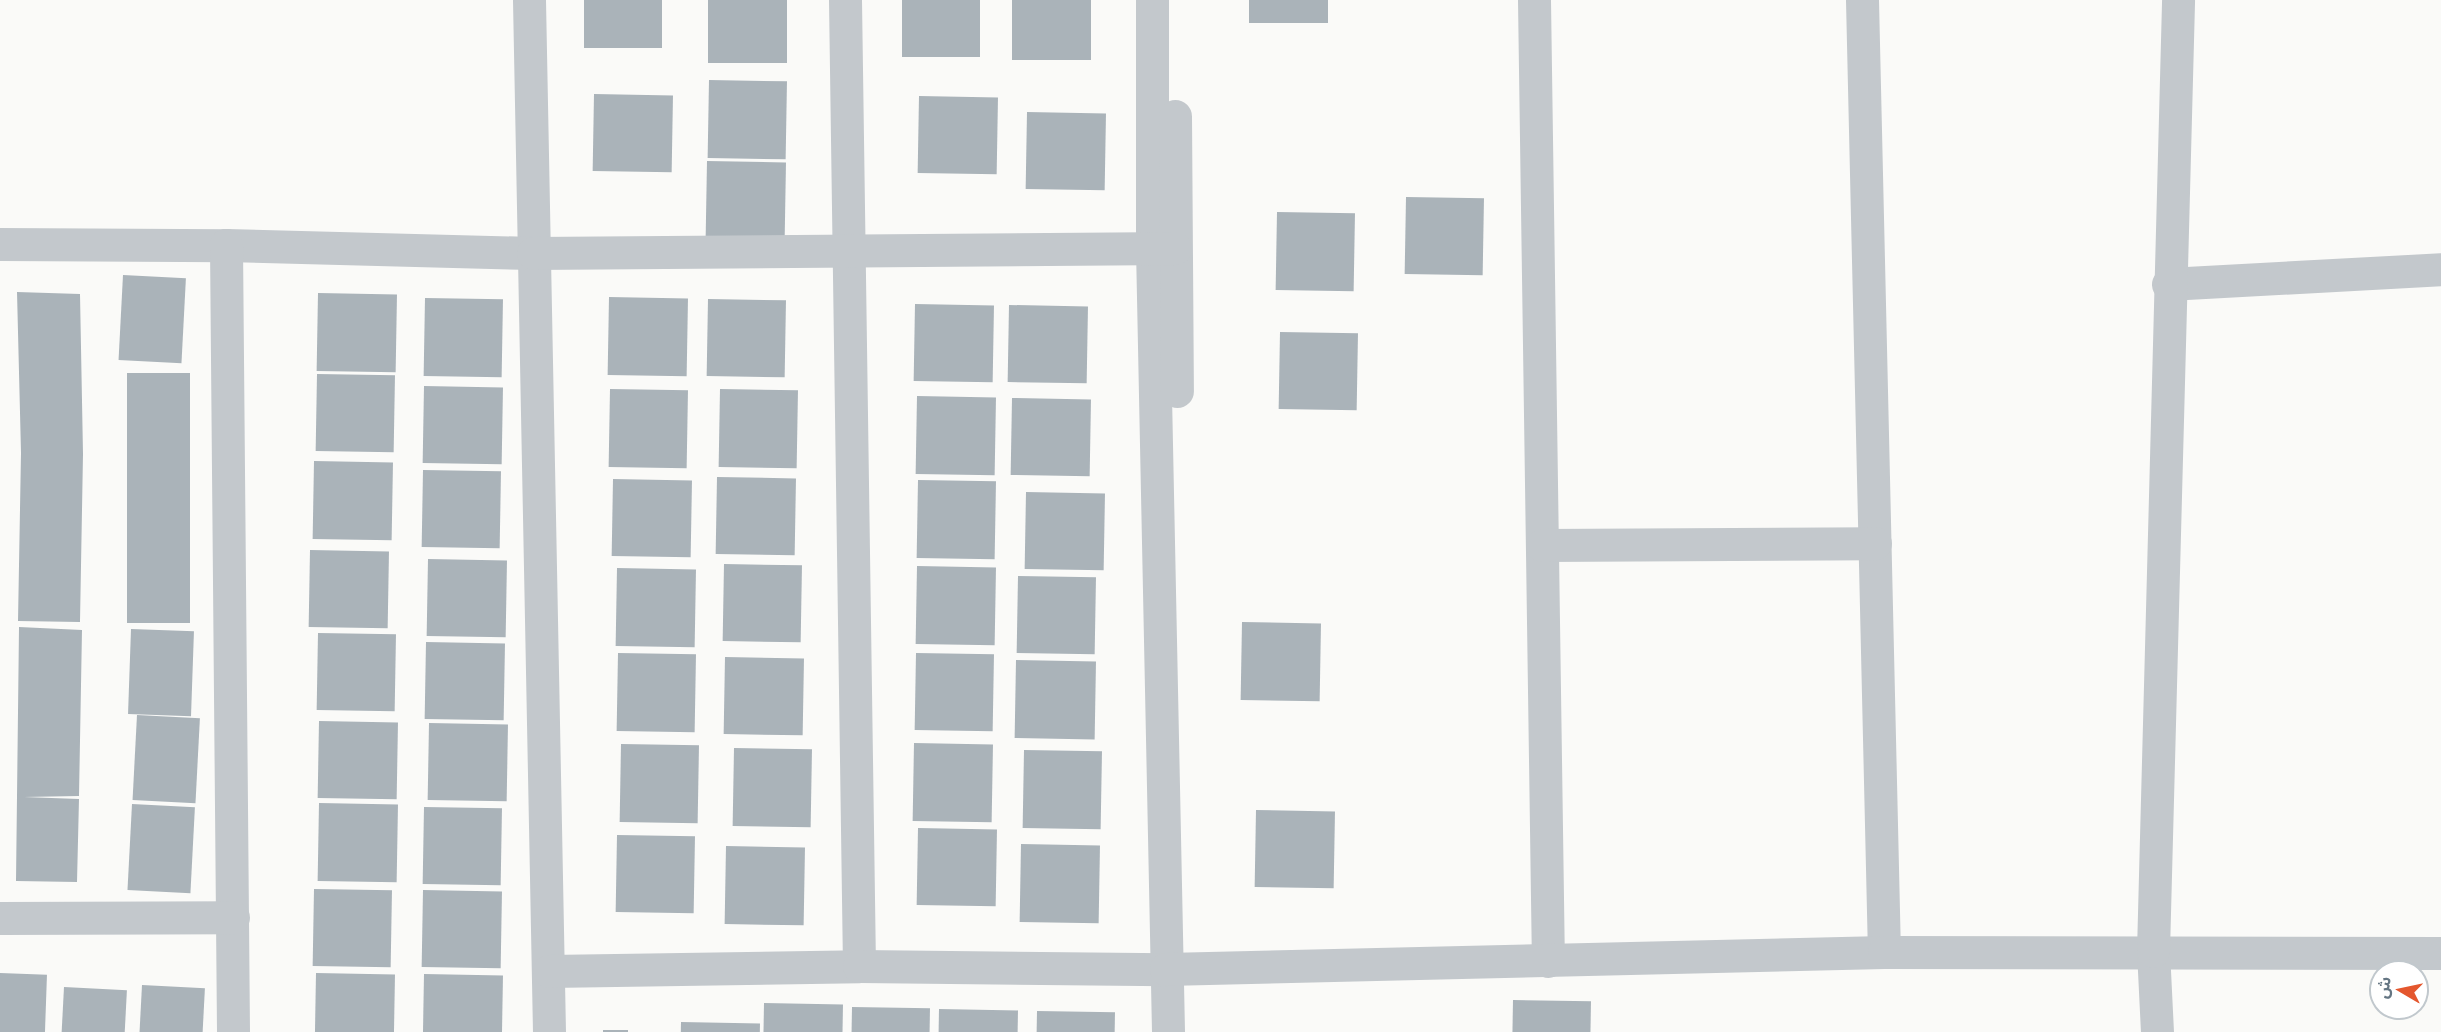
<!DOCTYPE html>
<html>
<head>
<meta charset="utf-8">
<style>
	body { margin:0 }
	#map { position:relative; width:2441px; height:1032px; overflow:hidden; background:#fafaf8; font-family:"Titillium Web","Noto Sans Arabic",sans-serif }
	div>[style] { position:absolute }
	.building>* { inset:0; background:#aab3b9; transform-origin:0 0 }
	.minor>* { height:33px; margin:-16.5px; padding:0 16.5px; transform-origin:16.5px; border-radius:16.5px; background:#c3c8cc }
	span { translate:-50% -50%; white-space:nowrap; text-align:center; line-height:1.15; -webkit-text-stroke:6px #fff; paint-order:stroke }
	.north { position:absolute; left:2369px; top:960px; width:60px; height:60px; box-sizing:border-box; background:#fff; border:2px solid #c1c8cd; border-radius:50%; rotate:279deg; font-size:16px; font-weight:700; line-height:24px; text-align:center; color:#657683 }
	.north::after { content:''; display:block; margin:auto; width:21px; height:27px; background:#e4572e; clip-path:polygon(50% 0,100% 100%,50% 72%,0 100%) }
</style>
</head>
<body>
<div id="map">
	<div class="building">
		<i style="left:584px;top:0;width:78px;height:48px"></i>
		<i style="left:708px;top:0;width:79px;height:63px"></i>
		<i style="left:902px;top:0;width:78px;height:57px"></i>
		<i style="left:1012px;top:0;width:79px;height:60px"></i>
		<i style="left:1249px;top:0;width:79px;height:23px"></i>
		<i style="left:709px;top:80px;width:78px;height:78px;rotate:1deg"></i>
		<i style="left:594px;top:94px;width:79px;height:77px;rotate:1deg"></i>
		<i style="left:919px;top:96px;width:79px;height:77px;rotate:1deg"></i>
		<i style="left:1027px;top:112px;width:79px;height:77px;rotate:1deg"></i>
		<i style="left:707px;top:161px;width:79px;height:78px;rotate:1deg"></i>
		<i style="left:1406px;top:197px;width:78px;height:77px;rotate:1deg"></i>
		<i style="left:1277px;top:212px;width:78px;height:78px;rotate:1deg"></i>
		<i style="left:123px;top:275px;width:63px;height:85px;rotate:3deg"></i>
		<i style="clip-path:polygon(17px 292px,80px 294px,83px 454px,80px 622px,18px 621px,21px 453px)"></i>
		<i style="left:318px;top:293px;width:79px;height:78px;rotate:1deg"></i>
		<i style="left:609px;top:297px;width:79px;height:78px;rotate:1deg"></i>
		<i style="left:425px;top:298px;width:78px;height:78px;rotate:1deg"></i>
		<i style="left:708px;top:299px;width:78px;height:77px;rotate:1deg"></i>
		<i style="left:915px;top:304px;width:79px;height:77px;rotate:1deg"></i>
		<i style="left:1009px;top:305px;width:79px;height:77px;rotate:1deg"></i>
		<i style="left:1280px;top:332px;width:78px;height:77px;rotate:1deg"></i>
		<i style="left:127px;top:373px;width:63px;height:250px"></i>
		<i style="left:317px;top:374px;width:78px;height:77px;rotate:1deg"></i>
		<i style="left:424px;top:386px;width:79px;height:77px;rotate:1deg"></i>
		<i style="left:610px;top:389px;width:78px;height:78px;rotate:1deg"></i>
		<i style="left:720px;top:389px;width:78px;height:78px;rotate:1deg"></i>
		<i style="left:917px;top:396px;width:79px;height:78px;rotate:1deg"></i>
		<i style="left:1012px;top:398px;width:79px;height:77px;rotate:1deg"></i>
		<i style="left:314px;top:461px;width:79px;height:78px;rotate:1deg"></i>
		<i style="left:423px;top:470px;width:78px;height:77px;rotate:1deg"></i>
		<i style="left:717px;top:477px;width:79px;height:77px;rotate:1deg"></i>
		<i style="left:613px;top:479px;width:79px;height:77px;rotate:1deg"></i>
		<i style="left:918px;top:480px;width:78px;height:78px;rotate:1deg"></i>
		<i style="left:1026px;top:492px;width:79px;height:77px;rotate:1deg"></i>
		<i style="left:310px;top:550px;width:79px;height:77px;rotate:1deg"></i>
		<i style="left:428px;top:559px;width:79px;height:77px;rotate:1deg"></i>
		<i style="left:724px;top:564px;width:78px;height:77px;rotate:1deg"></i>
		<i style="left:917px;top:566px;width:79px;height:78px;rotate:1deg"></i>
		<i style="left:617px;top:568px;width:79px;height:78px;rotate:1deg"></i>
		<i style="left:1018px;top:576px;width:78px;height:77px;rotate:1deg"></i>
		<i style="left:1242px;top:622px;width:79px;height:78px;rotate:1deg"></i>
		<i style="clip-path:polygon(19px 627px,82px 630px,79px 796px,24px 797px,79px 799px,77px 882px,16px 881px)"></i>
		<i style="left:131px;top:629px;width:63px;height:85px;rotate:2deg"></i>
		<i style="left:318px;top:633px;width:78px;height:77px;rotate:1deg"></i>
		<i style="left:426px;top:642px;width:79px;height:77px;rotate:1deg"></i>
		<i style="left:618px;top:653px;width:78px;height:78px;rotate:1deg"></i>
		<i style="left:916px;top:653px;width:78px;height:77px;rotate:1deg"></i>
		<i style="left:725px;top:657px;width:79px;height:77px;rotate:1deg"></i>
		<i style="left:1016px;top:660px;width:80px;height:78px;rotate:1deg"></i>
		<i style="left:137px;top:715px;width:63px;height:85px;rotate:3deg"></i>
		<i style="left:319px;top:721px;width:79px;height:77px;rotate:1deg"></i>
		<i style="left:429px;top:723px;width:79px;height:77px;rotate:1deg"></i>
		<i style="left:914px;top:743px;width:79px;height:78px;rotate:1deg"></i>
		<i style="left:621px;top:744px;width:78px;height:78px;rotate:1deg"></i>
		<i style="left:734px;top:748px;width:78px;height:78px;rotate:1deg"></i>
		<i style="left:1024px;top:750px;width:78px;height:78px;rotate:1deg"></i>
		<i style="left:319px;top:803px;width:79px;height:78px;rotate:1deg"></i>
		<i style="left:132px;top:804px;width:63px;height:86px;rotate:3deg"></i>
		<i style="left:424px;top:807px;width:78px;height:77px;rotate:1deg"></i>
		<i style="left:1256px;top:810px;width:79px;height:77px;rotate:1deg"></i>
		<i style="left:918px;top:828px;width:79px;height:77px;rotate:1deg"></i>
		<i style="left:617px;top:835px;width:78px;height:77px;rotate:1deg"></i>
		<i style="left:1021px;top:844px;width:79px;height:78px;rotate:1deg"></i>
		<i style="left:726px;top:846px;width:79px;height:78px;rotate:1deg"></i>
		<i style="left:314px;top:889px;width:78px;height:77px;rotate:1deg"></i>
		<i style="left:423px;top:890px;width:79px;height:77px;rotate:1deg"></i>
		<i style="left:0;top:973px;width:47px;height:59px;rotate:2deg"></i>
		<i style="left:316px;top:973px;width:79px;height:59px;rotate:1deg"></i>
		<i style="left:424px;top:974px;width:79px;height:58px;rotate:1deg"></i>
		<i style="left:142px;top:985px;width:63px;height:47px;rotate:3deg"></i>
		<i style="left:64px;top:987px;width:63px;height:45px;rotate:3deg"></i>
		<i style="left:1513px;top:1000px;width:78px;height:32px;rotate:1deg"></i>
		<i style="left:764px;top:1003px;width:79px;height:29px;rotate:1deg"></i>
		<i style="left:852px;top:1007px;width:78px;height:25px;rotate:1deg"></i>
		<i style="left:939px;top:1009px;width:79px;height:23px;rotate:1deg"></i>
		<i style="left:1037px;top:1011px;width:78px;height:21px;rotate:1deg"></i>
		<i style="left:681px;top:1022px;width:79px;height:10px;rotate:1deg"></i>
		<i style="left:603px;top:1030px;width:25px;height:2px"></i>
	</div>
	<div class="minor">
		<i style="left:529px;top:0;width:1032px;rotate:88.89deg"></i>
		<i style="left:845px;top:0;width:966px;rotate:89.17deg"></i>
		<i style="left:1152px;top:0;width:248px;rotate:90deg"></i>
		<i style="left:1152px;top:248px;width:784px;rotate:88.83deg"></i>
		<i style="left:1534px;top:0;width:961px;rotate:89.17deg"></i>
		<i style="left:1862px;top:0;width:952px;rotate:88.68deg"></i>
		<i style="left:1175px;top:116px;width:275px;rotate:89.6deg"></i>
		<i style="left:0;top:244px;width:226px;rotate:0.3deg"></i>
		<i style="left:226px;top:245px;width:307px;rotate:1.5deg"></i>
		<i style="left:533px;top:253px;width:642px;rotate:-0.45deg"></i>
		<i style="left:226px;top:245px;width:787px;rotate:89.49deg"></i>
		<i style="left:2168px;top:284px;width:273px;rotate:-3.1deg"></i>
		<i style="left:1542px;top:545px;width:333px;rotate:-0.3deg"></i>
		<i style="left:0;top:918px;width:233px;rotate:-0.2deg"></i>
		<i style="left:549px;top:971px;width:310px;rotate:-0.9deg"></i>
		<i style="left:859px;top:966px;width:307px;rotate:0.6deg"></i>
		<i style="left:1166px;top:969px;width:718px;rotate:-1.36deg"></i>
		<i style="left:1884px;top:952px;width:557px;rotate:0.1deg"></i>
		<i style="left:2157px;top:1032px;width:81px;rotate:-92.8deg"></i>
		<i style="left:2153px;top:951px;width:951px;rotate:-88.49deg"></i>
	</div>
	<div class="north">ش</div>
</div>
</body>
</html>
